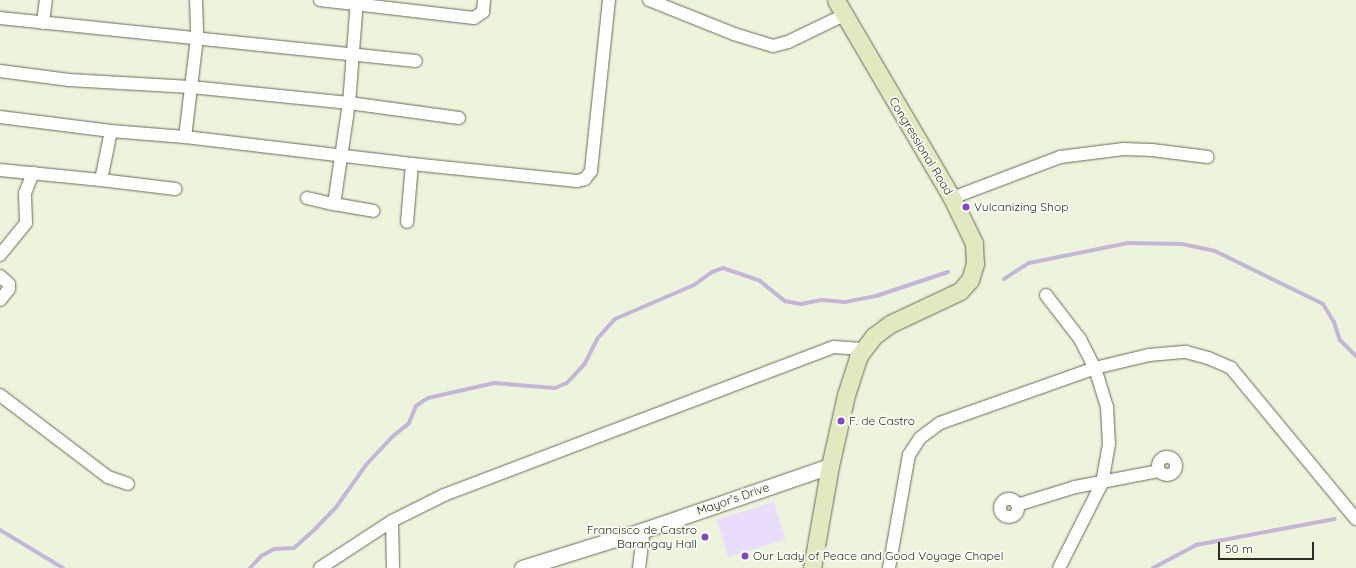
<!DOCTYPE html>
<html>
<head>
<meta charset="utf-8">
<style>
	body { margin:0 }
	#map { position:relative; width:1356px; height:568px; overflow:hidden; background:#eef3dd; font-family:Quicksand,sans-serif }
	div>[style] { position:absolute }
	.green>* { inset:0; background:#e8ddfa; transform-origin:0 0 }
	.stream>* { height:4px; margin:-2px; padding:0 2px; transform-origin:2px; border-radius:2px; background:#c3b7d7 }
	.roads { filter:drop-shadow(0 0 1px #676b58) drop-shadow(0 0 1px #676b58) }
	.minor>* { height:12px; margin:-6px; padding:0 6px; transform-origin:6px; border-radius:6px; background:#fff }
	.minor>.ring { margin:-6px; padding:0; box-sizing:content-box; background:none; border:12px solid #fff; border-radius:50% }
	.tertiary>* { height:15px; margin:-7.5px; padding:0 7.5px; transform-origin:7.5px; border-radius:7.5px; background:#fff }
	.secondary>* { height:17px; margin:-8.5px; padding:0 8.5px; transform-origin:8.5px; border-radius:8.5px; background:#e2e8bf }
	.dots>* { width:11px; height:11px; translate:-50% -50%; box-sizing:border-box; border:2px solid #fcfff6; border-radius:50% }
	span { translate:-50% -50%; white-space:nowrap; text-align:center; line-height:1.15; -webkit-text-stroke:3.5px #fcfff6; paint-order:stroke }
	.street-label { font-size:12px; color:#2c2e26 }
	.poi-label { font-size:12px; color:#2c2e26 }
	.left { translate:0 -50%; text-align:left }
	.right { translate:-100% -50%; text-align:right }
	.scale { position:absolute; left:1218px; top:542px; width:96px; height:18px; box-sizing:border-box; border:2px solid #2c2e26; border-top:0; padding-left:5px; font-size:12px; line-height:14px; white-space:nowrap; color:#2c2e26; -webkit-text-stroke:3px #fcfff6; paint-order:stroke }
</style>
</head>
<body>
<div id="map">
	<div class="green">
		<i style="left:774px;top:502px;width:39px;height:60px;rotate:73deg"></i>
	</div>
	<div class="stream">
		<i style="left:1004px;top:279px;width:30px;rotate:-33deg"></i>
		<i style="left:1029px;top:263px;width:101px;rotate:-11.4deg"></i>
		<i style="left:1128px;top:243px;width:54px;rotate:1.1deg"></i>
		<i style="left:1182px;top:244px;width:34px;rotate:12deg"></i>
		<i style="left:1215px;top:251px;width:120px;rotate:26.1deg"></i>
		<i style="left:1323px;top:304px;width:21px;rotate:59deg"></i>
		<i style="left:1334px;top:322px;width:19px;rotate:72deg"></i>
		<i style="left:1340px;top:340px;width:23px;rotate:45deg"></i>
		<i style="left:0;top:530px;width:74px;rotate:31.1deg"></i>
		<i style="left:250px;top:568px;width:16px;rotate:-47deg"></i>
		<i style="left:261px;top:556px;width:15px;rotate:-28deg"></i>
		<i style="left:274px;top:549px;width:20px;rotate:-3deg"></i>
		<i style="left:294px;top:548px;width:30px;rotate:-42deg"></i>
		<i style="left:316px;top:528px;width:30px;rotate:-46deg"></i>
		<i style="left:337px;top:506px;width:50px;rotate:-54.7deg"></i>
		<i style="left:366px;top:465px;width:38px;rotate:-47deg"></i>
		<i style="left:392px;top:437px;width:22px;rotate:-39deg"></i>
		<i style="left:409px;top:423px;width:18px;rotate:-68deg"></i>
		<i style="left:416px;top:406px;width:14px;rotate:-34deg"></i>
		<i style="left:428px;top:398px;width:68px;rotate:-12.8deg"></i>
		<i style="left:494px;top:383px;width:61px;rotate:4.7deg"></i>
		<i style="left:555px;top:388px;width:13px;rotate:-23deg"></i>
		<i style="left:567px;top:383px;width:25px;rotate:-47deg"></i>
		<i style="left:584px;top:365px;width:29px;rotate:-63deg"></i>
		<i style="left:597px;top:339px;width:27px;rotate:-48deg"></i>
		<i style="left:615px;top:319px;width:86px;rotate:-23.3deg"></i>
		<i style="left:694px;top:285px;width:22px;rotate:-36deg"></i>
		<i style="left:712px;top:272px;width:12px;rotate:-20deg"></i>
		<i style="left:723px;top:268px;width:39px;rotate:19deg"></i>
		<i style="left:760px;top:281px;width:32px;rotate:39deg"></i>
		<i style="left:785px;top:301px;width:16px;rotate:11deg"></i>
		<i style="left:801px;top:304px;width:21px;rotate:-11deg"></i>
		<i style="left:822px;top:300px;width:23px;rotate:5deg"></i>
		<i style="left:845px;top:302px;width:32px;rotate:-11deg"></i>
		<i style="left:876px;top:296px;width:76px;rotate:-18.4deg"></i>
		<i style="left:1153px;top:568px;width:49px;rotate:-28.1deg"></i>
		<i style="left:1196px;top:545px;width:141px;rotate:-10.6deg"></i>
	</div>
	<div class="roads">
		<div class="minor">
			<i style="left:196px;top:0;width:38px;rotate:88deg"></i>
			<i style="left:197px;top:38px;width:100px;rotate:96.9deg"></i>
			<i style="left:185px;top:137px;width:229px;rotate:6.8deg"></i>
			<i style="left:412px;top:164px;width:58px;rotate:94.9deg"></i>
			<i style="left:320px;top:0;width:155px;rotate:6.7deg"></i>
			<i style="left:474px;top:18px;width:11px;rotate:-34deg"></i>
			<i style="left:483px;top:12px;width:12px;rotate:-85deg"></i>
			<i style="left:357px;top:0;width:103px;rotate:94.4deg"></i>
			<i style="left:349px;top:103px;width:102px;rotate:98.4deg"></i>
			<i style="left:334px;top:204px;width:40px;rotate:10deg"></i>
			<i style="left:649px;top:0;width:92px;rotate:21.8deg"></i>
			<i style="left:734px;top:34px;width:41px;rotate:17.1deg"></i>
			<i style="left:773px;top:46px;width:16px;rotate:-15deg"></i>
			<i style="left:788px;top:42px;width:62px;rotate:-25.7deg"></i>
			<i style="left:0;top:18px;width:418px;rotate:5.9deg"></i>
			<i style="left:43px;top:23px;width:23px;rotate:-83deg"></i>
			<i style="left:0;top:71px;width:70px;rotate:7.4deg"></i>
			<i style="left:69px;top:80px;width:122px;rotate:3.3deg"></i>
			<i style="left:191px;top:87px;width:159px;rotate:5.8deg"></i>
			<i style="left:349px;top:103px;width:111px;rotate:7.8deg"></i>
			<i style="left:0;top:117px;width:112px;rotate:7.2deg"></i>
			<i style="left:412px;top:164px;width:166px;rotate:5.9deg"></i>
			<i style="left:577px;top:181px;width:8px;rotate:-14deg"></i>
			<i style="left:585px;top:179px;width:10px;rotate:-53deg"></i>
			<i style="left:591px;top:171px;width:172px;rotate:-84deg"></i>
			<i style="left:0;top:170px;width:101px;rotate:5.7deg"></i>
			<i style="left:101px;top:180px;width:50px;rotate:-78.5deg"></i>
			<i style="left:111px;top:131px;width:74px;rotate:4.6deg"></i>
			<i style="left:101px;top:180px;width:75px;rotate:6.9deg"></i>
			<i style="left:307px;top:198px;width:28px;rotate:13deg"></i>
			<i style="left:952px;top:198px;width:116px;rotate:-20.8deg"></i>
			<i style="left:1060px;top:157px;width:64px;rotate:-7.2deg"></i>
			<i style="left:1123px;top:149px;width:29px;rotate:2deg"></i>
			<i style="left:1152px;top:150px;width:56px;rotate:7.1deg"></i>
			<i style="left:0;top:255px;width:41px;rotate:-50.9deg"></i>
			<i style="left:26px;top:223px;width:30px;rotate:-92deg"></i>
			<i style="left:25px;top:193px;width:22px;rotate:-68deg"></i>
			<i style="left:0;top:276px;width:12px;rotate:42deg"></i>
			<i style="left:9px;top:284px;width:5px;rotate:90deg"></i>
			<i style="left:9px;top:289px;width:14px;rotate:129deg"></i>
			<i style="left:1046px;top:295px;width:56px;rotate:52.3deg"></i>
			<i style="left:1080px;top:339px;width:33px;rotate:63deg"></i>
			<i style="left:1095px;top:368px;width:41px;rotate:72.9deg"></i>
			<i style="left:1107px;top:407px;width:37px;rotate:87deg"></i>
			<i style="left:1109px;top:444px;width:40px;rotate:100deg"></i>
			<i style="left:1102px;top:483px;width:95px;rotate:116.8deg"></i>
			<i style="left:0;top:395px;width:136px;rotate:37.2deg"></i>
			<i style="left:108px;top:477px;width:21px;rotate:19deg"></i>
			<i class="ring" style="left:1158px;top:457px;width:6px;height:6px"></i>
			<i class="ring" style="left:1000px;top:499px;width:6px;height:6px"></i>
			<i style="left:1017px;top:505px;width:61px;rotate:-17.2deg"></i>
			<i style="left:1075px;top:487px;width:86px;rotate:-10.8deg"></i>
			<i style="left:392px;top:521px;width:47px;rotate:88.8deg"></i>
			<i style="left:320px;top:568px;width:86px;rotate:-33.1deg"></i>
			<i style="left:392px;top:521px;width:58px;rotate:-26.6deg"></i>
			<i style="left:444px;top:495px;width:417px;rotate:-20.8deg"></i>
			<i style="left:834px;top:347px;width:28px;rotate:4deg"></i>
			<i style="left:639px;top:568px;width:38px;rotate:-83deg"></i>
			<i style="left:889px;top:568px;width:115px;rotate:-80deg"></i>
			<i style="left:909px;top:455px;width:20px;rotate:-57deg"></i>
			<i style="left:920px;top:438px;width:25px;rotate:-37deg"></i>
			<i style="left:940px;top:423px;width:164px;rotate:-19.5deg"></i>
			<i style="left:1095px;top:368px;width:56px;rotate:-13.5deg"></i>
			<i style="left:1149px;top:355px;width:37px;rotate:-5deg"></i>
			<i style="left:1186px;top:352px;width:23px;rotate:15deg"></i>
			<i style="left:1208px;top:358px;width:25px;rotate:23deg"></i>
			<i style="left:1231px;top:368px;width:196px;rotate:50.4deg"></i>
		</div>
		<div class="tertiary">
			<i style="left:522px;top:568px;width:128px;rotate:-17.3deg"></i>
			<i style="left:644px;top:530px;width:197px;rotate:-19deg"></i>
		</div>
		<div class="secondary">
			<i style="left:812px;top:568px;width:104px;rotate:-80deg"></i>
			<i style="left:830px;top:466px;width:73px;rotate:-77.3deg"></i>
			<i style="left:846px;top:395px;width:40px;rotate:-72deg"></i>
			<i style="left:858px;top:357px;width:26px;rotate:-53deg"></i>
			<i style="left:874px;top:336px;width:20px;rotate:-37deg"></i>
			<i style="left:890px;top:324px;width:77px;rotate:-25.2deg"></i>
			<i style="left:960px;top:291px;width:15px;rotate:-48deg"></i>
			<i style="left:970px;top:280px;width:17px;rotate:-73deg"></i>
			<i style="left:975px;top:264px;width:21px;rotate:-93deg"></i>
			<i style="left:974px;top:243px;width:50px;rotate:-116.1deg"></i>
			<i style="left:952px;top:198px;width:229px;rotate:-120.4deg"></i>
		</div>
	</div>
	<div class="dots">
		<i style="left:966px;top:207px;background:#824ac1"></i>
		<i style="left:841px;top:421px;background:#824ac1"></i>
		<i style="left:705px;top:537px;background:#824ac1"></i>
		<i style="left:745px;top:556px;background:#824ac1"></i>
	</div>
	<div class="street-label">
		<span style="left:921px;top:146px;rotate:59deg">Congressional Road</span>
		<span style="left:733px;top:499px;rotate:-19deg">Mayor's Drive</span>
	</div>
	<div class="poi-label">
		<span class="left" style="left:974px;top:207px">Vulcanizing Shop</span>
		<span class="left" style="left:849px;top:421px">F. de Castro</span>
		<span class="right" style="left:697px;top:537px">Francisco de Castro<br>Barangay Hall</span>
		<span class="left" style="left:753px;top:556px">Our Lady of Peace and Good Voyage Chapel</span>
	</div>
	<div class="scale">50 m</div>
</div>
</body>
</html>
